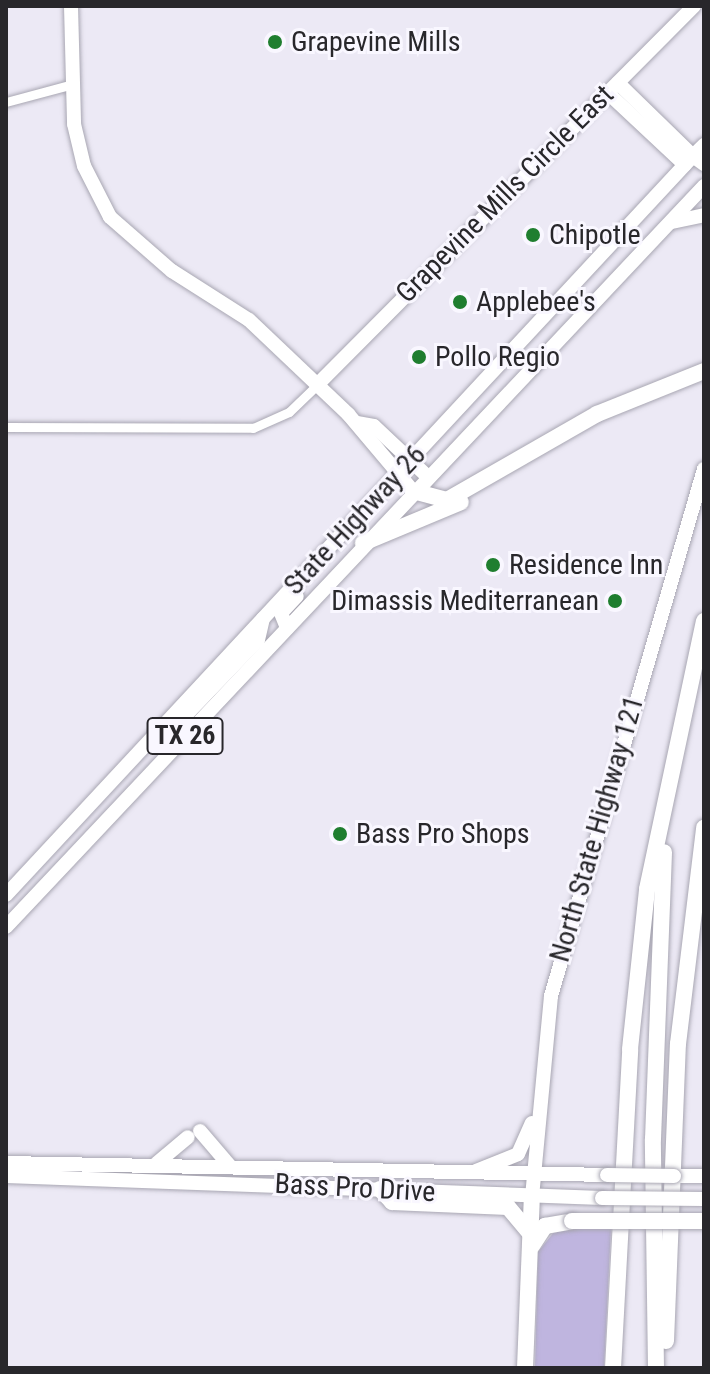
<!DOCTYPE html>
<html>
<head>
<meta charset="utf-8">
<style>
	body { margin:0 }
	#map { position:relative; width:710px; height:1374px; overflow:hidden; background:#ece9f5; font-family:"Roboto Condensed",sans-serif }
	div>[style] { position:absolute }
	.green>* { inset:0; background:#bfb5df }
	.roads { filter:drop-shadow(0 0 2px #a8a6b2) drop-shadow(0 0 2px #a8a6b2) }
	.street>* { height:9px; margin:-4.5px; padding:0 4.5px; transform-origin:4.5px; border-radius:4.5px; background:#fff }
	.secondary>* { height:14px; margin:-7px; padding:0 7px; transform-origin:7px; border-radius:7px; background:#fff }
	.primary>* { height:14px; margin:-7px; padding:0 7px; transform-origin:7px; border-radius:7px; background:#fff }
	.highway>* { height:16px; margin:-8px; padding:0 8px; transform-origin:8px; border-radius:8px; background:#fff }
	.bridges { filter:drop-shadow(0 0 2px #a8a6b2) drop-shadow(0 0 2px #a8a6b2) }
	.secondary-bridge>* { height:14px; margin:-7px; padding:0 7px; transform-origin:7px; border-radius:7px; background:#fff }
	.highway-bridge>* { height:16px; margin:-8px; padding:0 8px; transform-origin:8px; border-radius:8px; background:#fff }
	.dots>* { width:22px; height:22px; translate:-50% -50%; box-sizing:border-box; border:4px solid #f9f7ff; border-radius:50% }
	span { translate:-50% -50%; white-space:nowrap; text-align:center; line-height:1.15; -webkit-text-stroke:6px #f9f7ff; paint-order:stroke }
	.shield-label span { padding:2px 6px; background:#f9f7ff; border:2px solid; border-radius:6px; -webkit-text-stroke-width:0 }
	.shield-label { font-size:26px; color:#28272b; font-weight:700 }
	.poi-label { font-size:28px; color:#28272b }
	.left { translate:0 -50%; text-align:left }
	.right { translate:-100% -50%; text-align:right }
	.street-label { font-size:28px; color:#28272b }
	.frame { position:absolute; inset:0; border:8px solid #28272b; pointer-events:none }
</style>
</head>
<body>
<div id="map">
	<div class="green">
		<i style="clip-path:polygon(558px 1227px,611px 1228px,604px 1368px,535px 1368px,538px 1252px)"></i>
	</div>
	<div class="roads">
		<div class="street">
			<i style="left:6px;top:102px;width:69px;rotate:-15deg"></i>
			<i style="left:6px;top:427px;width:247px;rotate:0.2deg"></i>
			<i style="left:253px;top:428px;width:39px;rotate:-24deg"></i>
			<i style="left:289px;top:412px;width:40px;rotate:-44deg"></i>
		</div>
		<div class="secondary">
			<i style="left:71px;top:6px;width:118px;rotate:88.5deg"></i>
			<i style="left:74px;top:124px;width:43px;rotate:76.6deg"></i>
			<i style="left:84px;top:166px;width:57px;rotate:63deg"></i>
			<i style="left:110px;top:217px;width:82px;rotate:41.1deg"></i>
			<i style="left:172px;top:271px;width:91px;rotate:32.5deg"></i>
			<i style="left:249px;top:320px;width:137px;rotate:43.5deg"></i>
			<i style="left:348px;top:414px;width:101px;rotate:49.8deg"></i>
			<i style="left:618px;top:83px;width:105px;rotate:44.2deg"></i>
			<i style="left:693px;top:156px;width:16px;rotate:-45deg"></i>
			<i style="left:608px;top:93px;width:105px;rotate:43.1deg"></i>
			<i style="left:318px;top:384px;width:533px;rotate:-45.15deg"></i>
			<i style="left:357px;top:423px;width:17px;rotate:10deg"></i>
			<i style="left:374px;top:426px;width:73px;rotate:43.3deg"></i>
			<i style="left:200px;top:1131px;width:45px;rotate:49.5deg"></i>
			<i style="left:6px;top:1163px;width:601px;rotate:1.14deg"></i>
			<i style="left:157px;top:1163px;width:40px;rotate:-40deg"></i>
			<i style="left:6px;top:1176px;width:596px;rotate:2.11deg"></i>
			<i style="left:674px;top:1176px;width:30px"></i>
		</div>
		<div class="primary">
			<i style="left:672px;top:222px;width:33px;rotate:-12deg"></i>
			<i style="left:287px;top:628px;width:16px;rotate:-112deg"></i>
			<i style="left:281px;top:613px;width:23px;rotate:-47deg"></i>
			<i style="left:174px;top:742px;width:28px;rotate:-67deg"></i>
			<i style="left:185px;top:716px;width:105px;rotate:-46.2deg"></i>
			<i style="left:258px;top:640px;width:22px;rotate:-77deg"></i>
			<i style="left:6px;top:895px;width:1009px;rotate:-47.09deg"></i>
			<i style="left:693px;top:156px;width:14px;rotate:36deg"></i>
			<i style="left:6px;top:927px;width:1018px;rotate:-46.71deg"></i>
			<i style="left:476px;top:1171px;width:45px;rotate:-22deg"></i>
			<i style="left:518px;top:1154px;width:34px;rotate:-66deg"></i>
			<i style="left:532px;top:1197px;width:202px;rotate:-84.6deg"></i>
			<i style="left:551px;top:996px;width:549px;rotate:-73.81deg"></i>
		</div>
		<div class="highway">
			<i style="left:413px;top:491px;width:35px;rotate:15deg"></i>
			<i style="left:447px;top:500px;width:173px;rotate:-29.8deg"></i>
			<i style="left:597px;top:414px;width:115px;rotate:-21.9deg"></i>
			<i style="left:363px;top:543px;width:106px;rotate:-22.7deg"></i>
			<i style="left:380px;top:1189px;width:18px;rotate:47deg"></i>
			<i style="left:392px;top:1202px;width:116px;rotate:2.5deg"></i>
			<i style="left:508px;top:1207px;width:34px;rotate:50deg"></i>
			<i style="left:532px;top:1246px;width:24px;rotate:-57deg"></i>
			<i style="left:545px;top:1226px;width:27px;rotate:-10deg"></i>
			<i style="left:666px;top:1341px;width:297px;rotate:-87.7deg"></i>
			<i style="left:678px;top:1044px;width:218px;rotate:-83.1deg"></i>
			<i style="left:525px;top:1368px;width:171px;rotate:-87.7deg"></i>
			<i style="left:613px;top:1368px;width:319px;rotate:-86.9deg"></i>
			<i style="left:630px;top:1049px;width:161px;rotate:-83.9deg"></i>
			<i style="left:647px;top:889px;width:274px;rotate:-78deg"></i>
			<i style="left:656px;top:1368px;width:229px;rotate:-90.8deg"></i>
			<i style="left:653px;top:1139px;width:287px;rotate:-87.8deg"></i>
		</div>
	</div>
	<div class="bridges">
		<div class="secondary-bridge">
			<i style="left:607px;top:1175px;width:67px;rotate:0.9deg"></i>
			<i style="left:602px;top:1198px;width:102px;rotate:0.6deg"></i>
		</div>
		<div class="highway-bridge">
			<i style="left:572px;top:1221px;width:132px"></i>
		</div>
	</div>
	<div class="dots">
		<i style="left:275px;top:42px;background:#1f7e2f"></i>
		<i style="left:533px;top:235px;background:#1f7e2f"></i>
		<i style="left:460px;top:302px;background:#1f7e2f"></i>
		<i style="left:419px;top:357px;background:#1f7e2f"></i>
		<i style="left:493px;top:565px;background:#1f7e2f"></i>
		<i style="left:615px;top:601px;background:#1f7e2f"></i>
		<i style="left:340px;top:834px;background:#1f7e2f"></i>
	</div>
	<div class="shield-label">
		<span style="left:185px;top:736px">TX 26</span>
	</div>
	<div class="poi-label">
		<span class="left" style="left:291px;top:42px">Grapevine Mills</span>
		<span class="left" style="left:549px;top:235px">Chipotle</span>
		<span class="left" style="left:476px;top:302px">Applebee's</span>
		<span class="left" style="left:435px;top:357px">Pollo Regio</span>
		<span class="left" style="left:509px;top:565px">Residence Inn</span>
		<span class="right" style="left:599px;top:601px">Dimassis Mediterranean</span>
		<span class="left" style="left:356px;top:834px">Bass Pro Shops</span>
	</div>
	<div class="street-label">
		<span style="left:505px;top:194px;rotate:-45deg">Grapevine Mills Circle East</span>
		<span style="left:355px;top:520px;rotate:-47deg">State Highway 26</span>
		<span style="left:597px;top:829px;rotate:-74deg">North State Highway 121</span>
		<span style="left:355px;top:1188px;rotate:3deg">Bass Pro Drive</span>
	</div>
	<div class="frame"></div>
</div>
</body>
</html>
